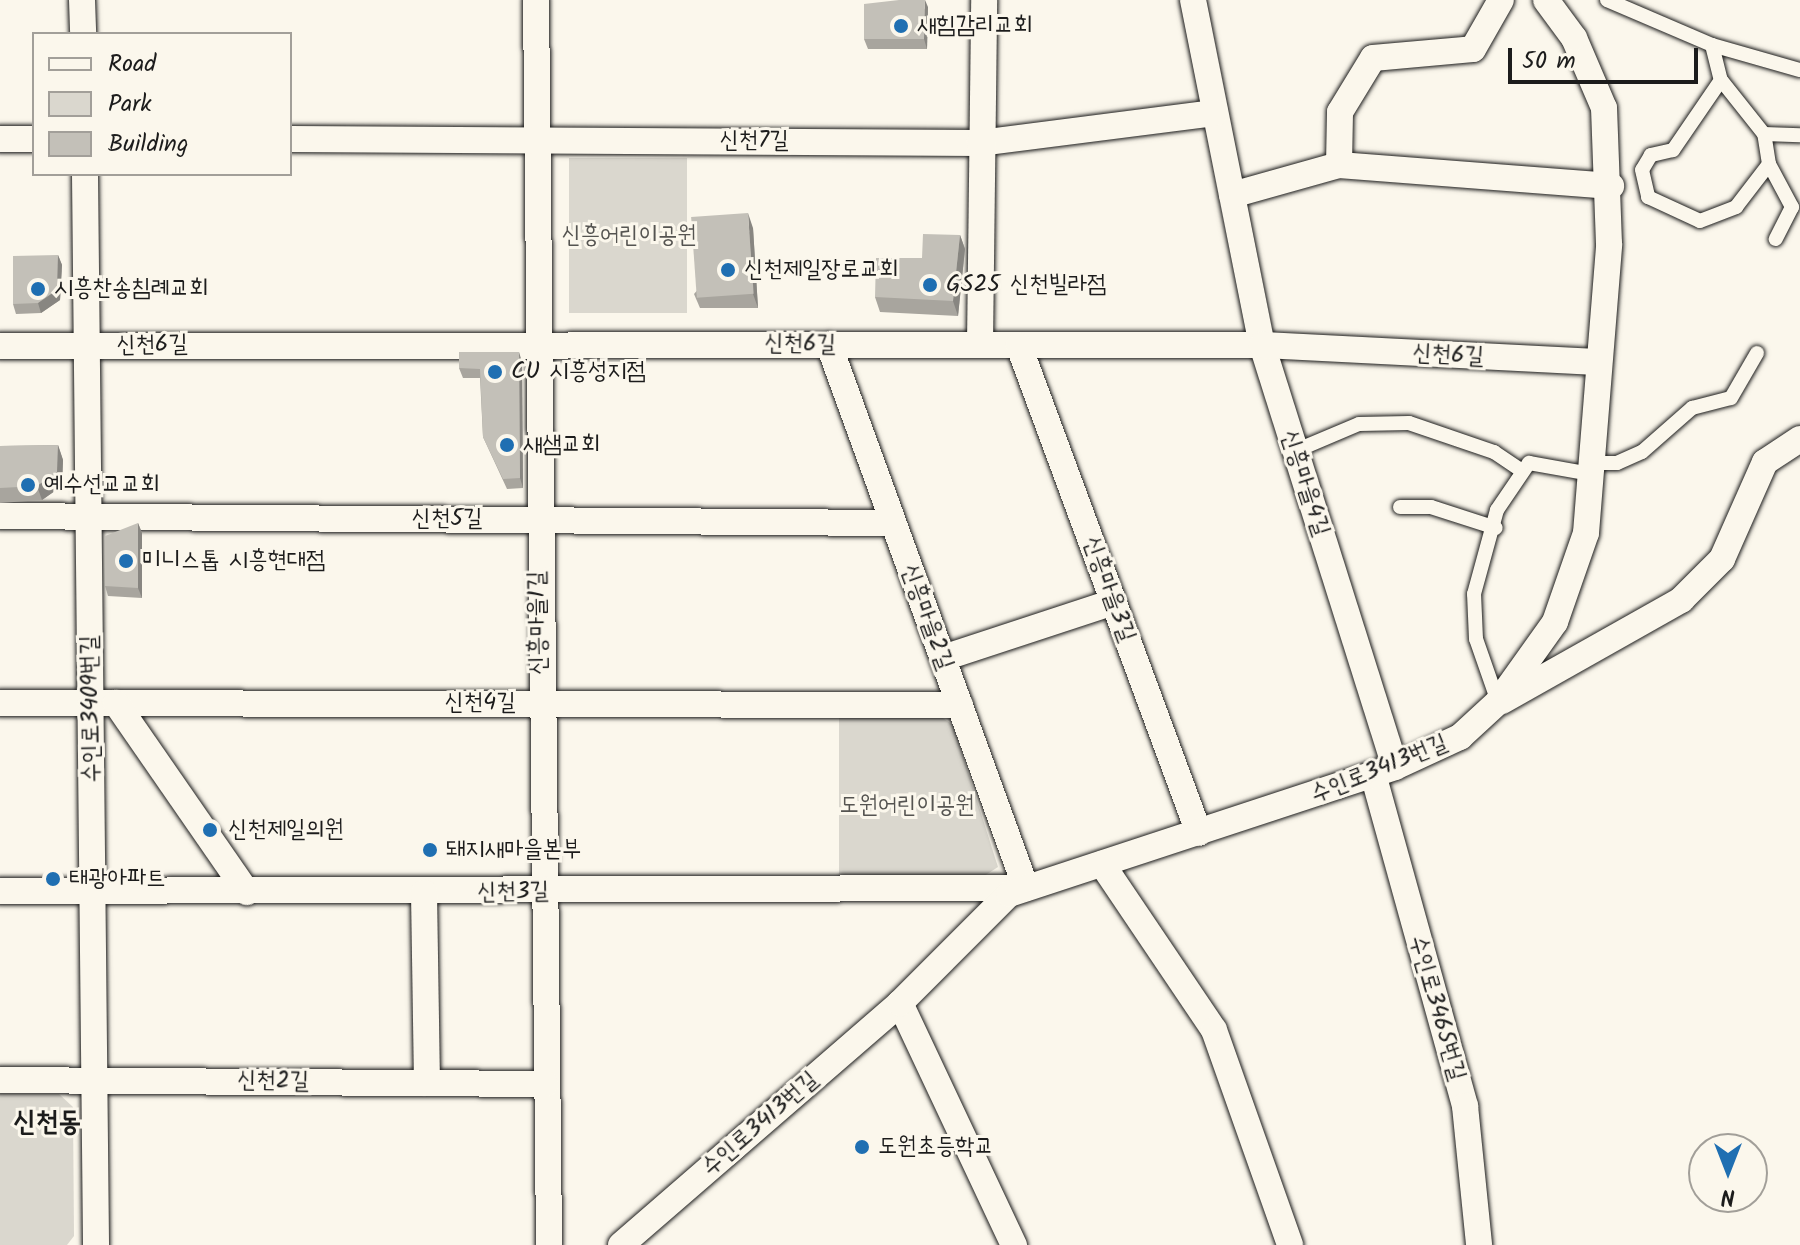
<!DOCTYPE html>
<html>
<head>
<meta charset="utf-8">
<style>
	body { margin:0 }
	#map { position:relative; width:1800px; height:1245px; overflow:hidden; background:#fbf7ec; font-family:Kalam,"Poor Story",sans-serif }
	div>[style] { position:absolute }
	.green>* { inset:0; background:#dad7ce; transform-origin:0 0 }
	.roads { filter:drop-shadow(0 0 2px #1c1c1c) drop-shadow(0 0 2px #1c1c1c) }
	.service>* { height:14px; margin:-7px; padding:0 7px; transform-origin:7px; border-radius:7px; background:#fbf7ec }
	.minor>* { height:26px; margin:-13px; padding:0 13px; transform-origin:13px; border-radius:13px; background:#fbf7ec }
	.wall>* { inset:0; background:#a8a59e }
	.shaded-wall>* { inset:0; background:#888681 }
	.building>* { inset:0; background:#c3c0b8; transform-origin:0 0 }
	.dots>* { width:22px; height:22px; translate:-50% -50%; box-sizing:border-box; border:4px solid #fbf7ec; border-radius:50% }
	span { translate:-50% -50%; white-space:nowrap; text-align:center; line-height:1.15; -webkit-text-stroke:6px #fbf7ec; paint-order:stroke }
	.poi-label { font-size:24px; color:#1c1c1c }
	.left { translate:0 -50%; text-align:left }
	.street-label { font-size:24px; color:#1c1c1c }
	.park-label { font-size:24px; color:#555451 }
	.quarter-label { font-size:28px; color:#1c1c1c; font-weight:700 }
	.legend { position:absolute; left:32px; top:32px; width:260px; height:144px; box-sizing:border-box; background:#fbf7ec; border:2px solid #a29f99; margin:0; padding:10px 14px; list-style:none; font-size:24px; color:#1c1c1c }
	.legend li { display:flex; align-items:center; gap:16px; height:40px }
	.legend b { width:40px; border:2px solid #a29f99 }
	.north { position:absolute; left:1688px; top:1133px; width:80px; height:80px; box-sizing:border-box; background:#fbf7ec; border:2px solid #a29f99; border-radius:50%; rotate:180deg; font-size:22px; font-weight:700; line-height:32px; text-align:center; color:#1c1c1c }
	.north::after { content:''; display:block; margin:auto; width:28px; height:36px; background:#1f6fb2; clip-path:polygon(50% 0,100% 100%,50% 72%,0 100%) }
	.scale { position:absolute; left:1508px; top:48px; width:190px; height:36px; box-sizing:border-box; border:4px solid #1c1c1c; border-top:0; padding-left:10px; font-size:24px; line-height:28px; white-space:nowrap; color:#1c1c1c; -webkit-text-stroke:6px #fbf7ec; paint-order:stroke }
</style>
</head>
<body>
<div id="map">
	<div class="green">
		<i style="left:569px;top:158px;width:118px;height:155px"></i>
		<i style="clip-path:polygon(931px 710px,953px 725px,998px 867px,981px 878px,839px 874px,839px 714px)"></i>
		<i style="clip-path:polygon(0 1094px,59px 1094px,73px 1107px,74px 1236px,67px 1245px,0 1245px)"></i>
	</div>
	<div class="roads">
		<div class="service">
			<i style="left:1607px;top:0;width:114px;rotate:23.2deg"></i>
			<i style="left:1712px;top:45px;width:91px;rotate:15.9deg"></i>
			<i style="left:1712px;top:45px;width:36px;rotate:76deg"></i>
			<i style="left:1721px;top:80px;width:85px;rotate:124.4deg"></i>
			<i style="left:1673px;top:150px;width:23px;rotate:167deg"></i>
			<i style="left:1651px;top:155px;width:17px;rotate:121deg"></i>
			<i style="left:1642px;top:170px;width:28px;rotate:77deg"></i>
			<i style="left:1648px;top:197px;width:57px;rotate:24.8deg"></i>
			<i style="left:1700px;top:221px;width:39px;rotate:-21deg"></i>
			<i style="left:1736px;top:207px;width:54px;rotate:-52.5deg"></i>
			<i style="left:1769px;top:164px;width:30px;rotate:-99deg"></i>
			<i style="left:1764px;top:134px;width:69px;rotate:-128.5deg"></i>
			<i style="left:1764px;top:134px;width:36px;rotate:2deg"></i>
			<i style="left:1769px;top:164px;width:49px;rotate:61.9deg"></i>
			<i style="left:1792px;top:207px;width:36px;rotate:117deg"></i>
			<i style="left:1295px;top:451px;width:69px;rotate:-22.9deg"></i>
			<i style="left:1359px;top:424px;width:50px;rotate:-1.1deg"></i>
			<i style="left:1409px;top:423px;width:90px;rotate:18.8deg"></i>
			<i style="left:1494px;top:452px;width:34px;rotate:34deg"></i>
			<i style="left:1591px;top:463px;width:26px"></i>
			<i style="left:1617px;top:463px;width:27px;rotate:-24deg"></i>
			<i style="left:1642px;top:452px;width:67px;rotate:-41.3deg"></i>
			<i style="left:1692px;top:408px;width:40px;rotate:-14.4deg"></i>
			<i style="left:1731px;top:398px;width:52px;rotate:-60deg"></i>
			<i style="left:1400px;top:507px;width:31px"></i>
			<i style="left:1431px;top:507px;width:68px;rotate:17.9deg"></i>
			<i style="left:1498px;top:702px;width:67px;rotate:-109.2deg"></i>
			<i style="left:1476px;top:639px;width:45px;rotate:-92.5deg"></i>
			<i style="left:1474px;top:594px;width:87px;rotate:-74.7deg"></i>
			<i style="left:1497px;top:510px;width:57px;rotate:-55.8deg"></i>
			<i style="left:1529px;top:463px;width:62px;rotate:10.2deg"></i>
		</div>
		<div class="minor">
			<i style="left:82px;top:0;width:34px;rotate:88deg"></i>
			<i style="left:536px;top:0;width:1245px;rotate:89.4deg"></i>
			<i style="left:1193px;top:0;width:352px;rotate:78.7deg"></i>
			<i style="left:1262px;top:345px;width:442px;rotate:72.5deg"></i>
			<i style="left:0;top:139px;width:34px"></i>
			<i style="left:290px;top:139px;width:690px;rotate:0.33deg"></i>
			<i style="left:980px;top:143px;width:237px;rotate:-7.3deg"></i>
			<i style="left:1339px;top:165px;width:273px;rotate:4.4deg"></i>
			<i style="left:85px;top:174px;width:1071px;rotate:89.41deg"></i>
			<i style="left:1232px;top:195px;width:111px;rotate:-15.7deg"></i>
			<i style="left:1339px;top:165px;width:53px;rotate:-88.9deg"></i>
			<i style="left:1340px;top:112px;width:63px;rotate:-58.6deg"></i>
			<i style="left:1373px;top:58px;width:100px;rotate:-5.1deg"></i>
			<i style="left:1473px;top:49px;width:56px;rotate:-60.3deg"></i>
			<i style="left:980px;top:344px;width:344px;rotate:-89.3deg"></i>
			<i style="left:0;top:346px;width:1262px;rotate:-0.05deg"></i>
			<i style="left:1262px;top:345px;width:337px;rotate:2.9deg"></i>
			<i style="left:1019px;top:346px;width:519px;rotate:69.72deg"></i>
			<i style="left:0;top:516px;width:893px;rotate:0.45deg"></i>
			<i style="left:943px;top:658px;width:179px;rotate:-18.2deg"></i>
			<i style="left:1502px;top:701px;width:206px;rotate:-29.4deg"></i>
			<i style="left:1681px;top:600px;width:58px;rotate:-45deg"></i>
			<i style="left:1722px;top:559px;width:106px;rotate:-66.1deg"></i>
			<i style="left:1765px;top:462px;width:42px;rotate:-33.3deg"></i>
			<i style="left:0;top:703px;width:960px;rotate:0.12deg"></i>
			<i style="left:116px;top:703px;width:230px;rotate:55.3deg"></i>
			<i style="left:1373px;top:774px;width:345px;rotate:74.5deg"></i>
			<i style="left:1465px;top:1106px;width:140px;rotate:84.2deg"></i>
			<i style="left:1102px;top:864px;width:200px;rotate:56deg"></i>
			<i style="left:1214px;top:1030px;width:228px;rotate:70.5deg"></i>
			<i style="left:0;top:891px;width:1026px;rotate:-0.17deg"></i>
			<i style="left:1026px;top:888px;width:578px;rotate:-109.94deg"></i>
			<i style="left:424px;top:893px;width:190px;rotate:89.1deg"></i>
			<i style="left:900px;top:1003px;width:268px;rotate:64.8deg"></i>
			<i style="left:0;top:1080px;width:545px;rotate:0.42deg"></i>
			<i style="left:621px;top:1245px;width:369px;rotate:-40.9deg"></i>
			<i style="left:900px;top:1003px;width:154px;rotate:-45deg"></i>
			<i style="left:1009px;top:894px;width:406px;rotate:-18.2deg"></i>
			<i style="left:1395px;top:767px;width:72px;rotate:-24.8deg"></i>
			<i style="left:1460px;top:737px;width:52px;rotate:-42.6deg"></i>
			<i style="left:1498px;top:702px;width:98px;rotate:-54.5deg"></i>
			<i style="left:1555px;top:622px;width:94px;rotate:-70.8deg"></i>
			<i style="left:1586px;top:533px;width:290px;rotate:-85.4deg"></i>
			<i style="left:1609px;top:244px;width:136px;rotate:-92.1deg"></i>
			<i style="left:1604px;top:108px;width:76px;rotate:-113.2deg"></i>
			<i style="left:1574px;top:38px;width:47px;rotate:-126.4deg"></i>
		</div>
	</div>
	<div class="wall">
		<i style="clip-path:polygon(928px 7px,927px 49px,868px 49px,864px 39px)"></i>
		<i style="clip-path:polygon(753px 228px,758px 308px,700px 308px,694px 294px)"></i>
		<i style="clip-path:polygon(960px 235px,965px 249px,958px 316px,880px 312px,875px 297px,922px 258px)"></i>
		<i style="clip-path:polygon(58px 255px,62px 265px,60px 300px,41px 313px,16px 314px,13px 304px)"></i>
		<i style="clip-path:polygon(522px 362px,523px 488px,507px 489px,483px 437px,480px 378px,463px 378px,459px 368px)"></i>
		<i style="clip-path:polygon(58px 445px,63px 460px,62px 486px,42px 500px,0 503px,0 446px)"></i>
		<i style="clip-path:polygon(138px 523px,142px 533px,142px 598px,108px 596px,105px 586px)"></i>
	</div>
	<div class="shaded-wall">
		<i style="clip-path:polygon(925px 0,928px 7px,927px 49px,924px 39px)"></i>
		<i style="clip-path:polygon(748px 213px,753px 228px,758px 308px,753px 294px)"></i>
		<i style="clip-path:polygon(960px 235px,965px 249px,958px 316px,953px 301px)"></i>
		<i style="clip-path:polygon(58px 255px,62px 265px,60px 300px,41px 313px,38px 303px)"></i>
		<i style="clip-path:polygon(519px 352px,522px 362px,523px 488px,520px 478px)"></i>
		<i style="clip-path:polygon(58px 445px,63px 460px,62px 486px,42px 500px,37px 486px)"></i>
		<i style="clip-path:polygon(138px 523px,142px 533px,142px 598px,138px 588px)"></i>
	</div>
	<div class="building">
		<i style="clip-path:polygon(899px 0,925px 0,924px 39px,864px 39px,864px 4px)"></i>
		<i style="left:748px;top:213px;width:81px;height:57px;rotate:86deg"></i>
		<i style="clip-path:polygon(923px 234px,960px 235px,953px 301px,875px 297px,876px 258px,922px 258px)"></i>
		<i style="clip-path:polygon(58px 255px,57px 290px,38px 303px,13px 304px,13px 256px)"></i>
		<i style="clip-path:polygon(459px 352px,519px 352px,520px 478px,503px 479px,483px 437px,480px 369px,459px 368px)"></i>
		<i style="clip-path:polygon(58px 445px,57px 472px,37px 486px,0 488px,0 446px)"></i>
		<i style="clip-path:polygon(138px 523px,138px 588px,105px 586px,105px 536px)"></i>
	</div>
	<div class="dots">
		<i style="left:901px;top:26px;background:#1f6fb2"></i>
		<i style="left:728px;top:270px;background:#1f6fb2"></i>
		<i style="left:930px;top:285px;background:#1f6fb2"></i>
		<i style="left:38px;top:289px;background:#1f6fb2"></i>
		<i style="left:495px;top:372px;background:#1f6fb2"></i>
		<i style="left:507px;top:445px;background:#1f6fb2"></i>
		<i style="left:28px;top:485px;background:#1f6fb2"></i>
		<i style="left:126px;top:561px;background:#1f6fb2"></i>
		<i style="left:210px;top:830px;background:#1f6fb2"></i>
		<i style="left:430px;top:850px;background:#1f6fb2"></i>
		<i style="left:53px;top:879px;background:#1f6fb2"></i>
		<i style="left:862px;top:1147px;background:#1f6fb2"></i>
	</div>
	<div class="poi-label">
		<span class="left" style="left:917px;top:26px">새힘감리교회</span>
		<span class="left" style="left:744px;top:270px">신천제일장로교회</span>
		<span class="left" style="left:946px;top:285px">GS25 신천빌라점</span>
		<span class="left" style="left:54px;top:289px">시흥찬송침례교회</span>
		<span class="left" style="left:511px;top:372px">CU 시흥성지점</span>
		<span class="left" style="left:523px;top:445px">새샘교회</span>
		<span class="left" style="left:44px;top:485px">예수선교교회</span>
		<span class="left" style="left:142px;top:561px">미니스톱 시흥현대점</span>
		<span class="left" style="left:228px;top:830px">신천제일의원</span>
		<span class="left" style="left:446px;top:850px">돼지새마을본부</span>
		<span class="left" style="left:69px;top:879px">태광아파트</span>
		<span class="left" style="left:878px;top:1147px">도원초등학교</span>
	</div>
	<div class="street-label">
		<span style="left:754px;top:141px">신천7길</span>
		<span style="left:800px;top:344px;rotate:1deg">신천6길</span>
		<span style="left:152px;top:345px;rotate:-1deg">신천6길</span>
		<span style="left:1448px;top:355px;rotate:3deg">신천6길</span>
		<span style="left:1305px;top:483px;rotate:72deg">신흥마을4길</span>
		<span style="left:447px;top:519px">신천5길</span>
		<span style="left:1109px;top:589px;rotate:70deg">신흥마을3길</span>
		<span style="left:927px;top:617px;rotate:70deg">신흥마을2길</span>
		<span style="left:538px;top:623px;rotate:-91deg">신흥마을1길</span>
		<span style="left:480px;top:703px">신천4길</span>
		<span style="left:91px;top:709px;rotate:-91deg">수인로3409번길</span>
		<span style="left:1379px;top:769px;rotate:-22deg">수인로3413번길</span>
		<span style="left:513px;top:892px;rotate:-1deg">신천3길</span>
		<span style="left:1437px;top:1008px;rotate:74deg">수인로3465번길</span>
		<span style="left:273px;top:1081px;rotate:1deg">신천2길</span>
		<span style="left:760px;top:1124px;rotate:-41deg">수인로3413번길</span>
	</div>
	<div class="park-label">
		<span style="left:629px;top:236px">신흥어린이공원</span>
		<span style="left:907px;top:806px">도원어린이공원</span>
	</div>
	<div class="quarter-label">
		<span style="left:47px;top:1123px">신천동</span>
	</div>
	<ul class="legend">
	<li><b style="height:10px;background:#fbf7ec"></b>Road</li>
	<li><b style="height:22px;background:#dad7ce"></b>Park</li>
	<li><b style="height:22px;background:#c3c0b8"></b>Building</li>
	</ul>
	<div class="north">N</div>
	<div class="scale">50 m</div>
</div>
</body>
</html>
